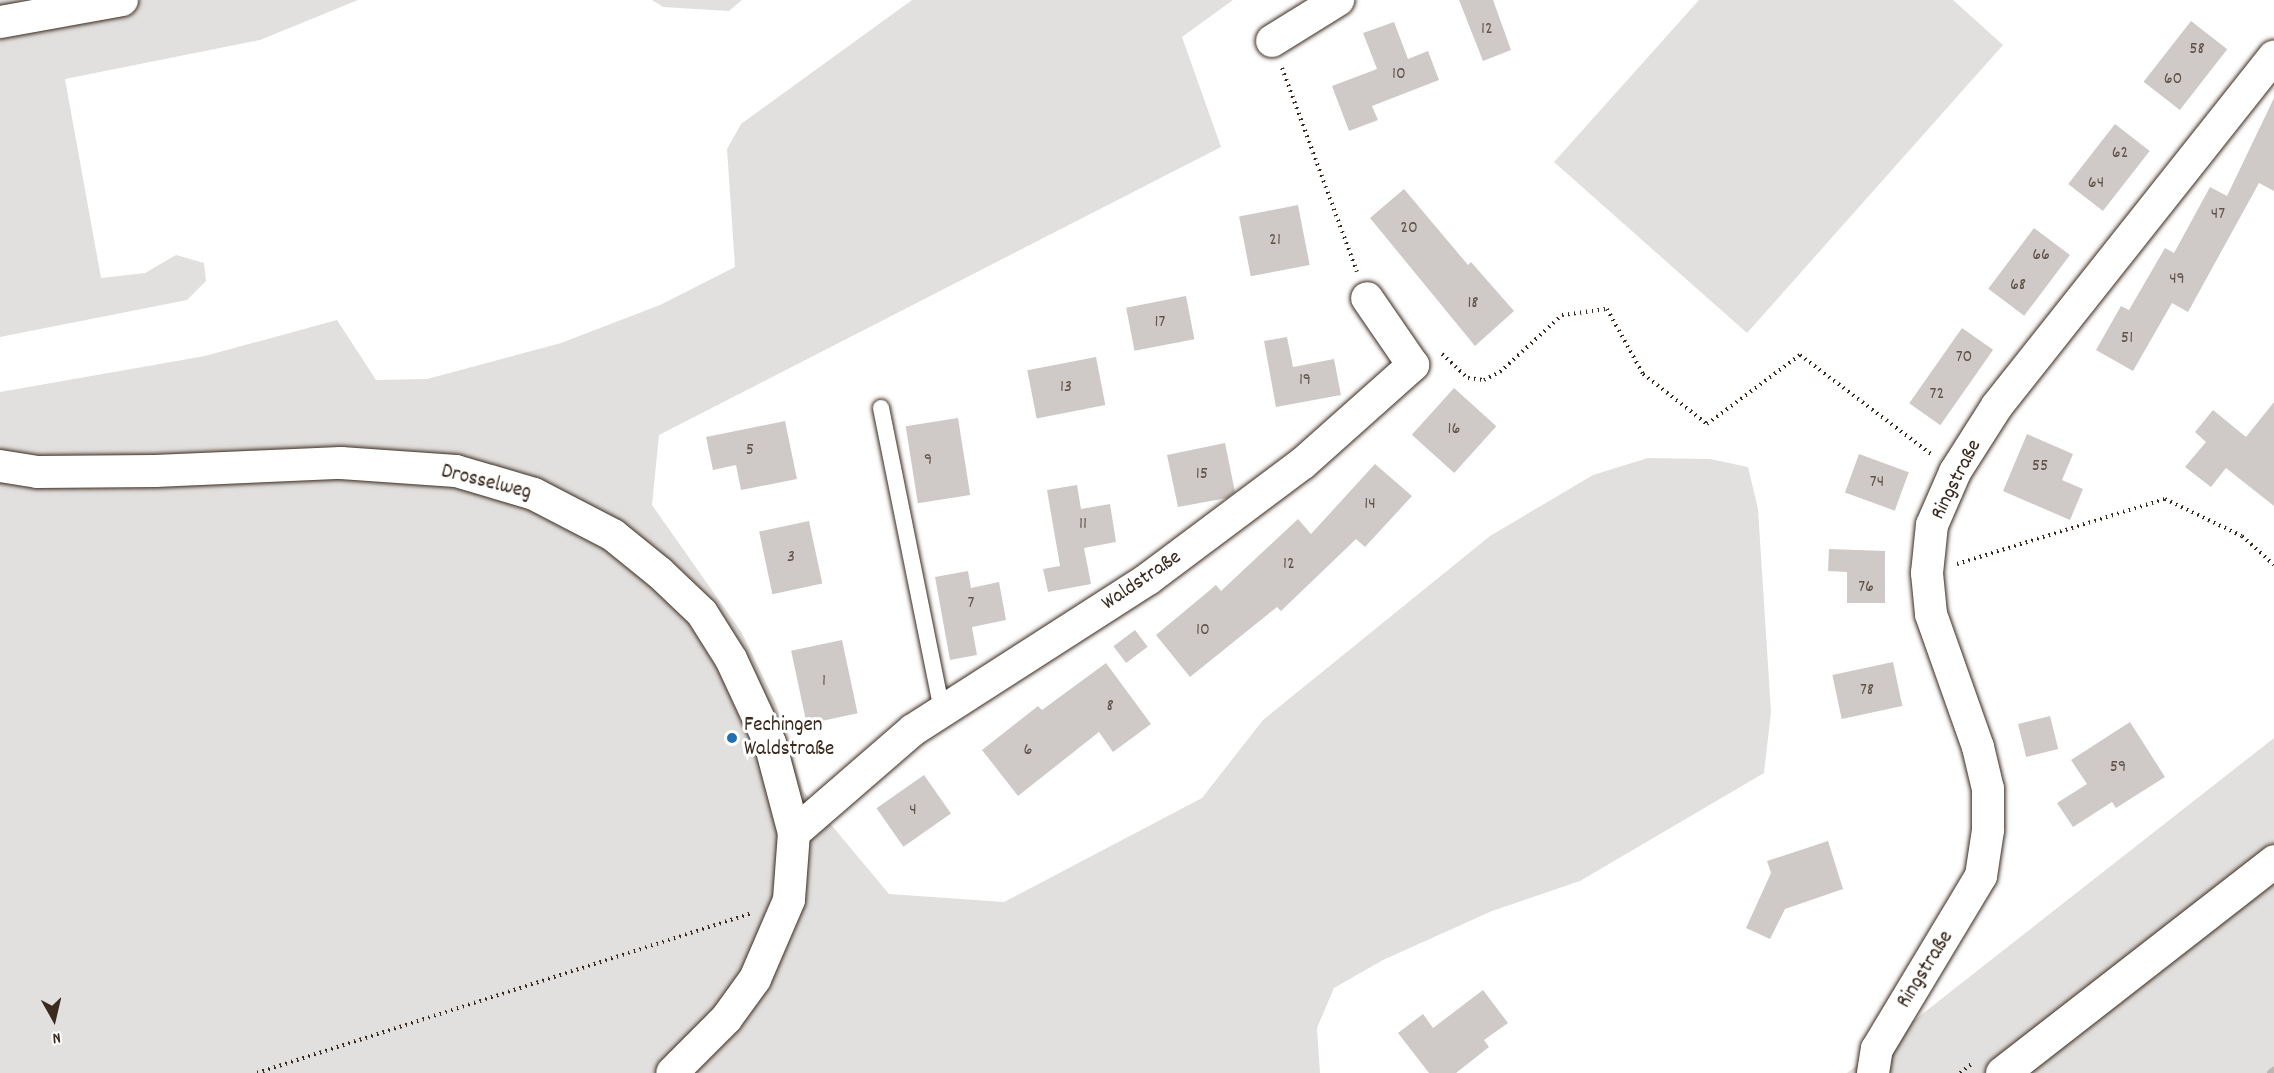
<!DOCTYPE html>
<html>
<head>
<meta charset="utf-8">
<style>
	body { margin:0 }
	#map { position:relative; width:2274px; height:1073px; overflow:hidden; background:#fff; font-family:Dekko,sans-serif }
	div>[style] { position:absolute }
	.green>* { inset:0; background:#e2e0de }
	.stream>* { height:8px; margin:-4px; padding:0 4px; transform-origin:4px; border-radius:4px; background:#bcb6b3 }
	.building>* { inset:0; background:#cfcac7; transform-origin:0 0 }
	.path>* { height:4px; margin-top:-2px; transform-origin:0; background:repeating-linear-gradient(90deg,#3b2a1e 0 1.5px,transparent 0 6px) }
	.roads { filter:drop-shadow(0 0 2px #3b2a1e) drop-shadow(0 0 2px #3b2a1e) }
	.service>* { height:16px; margin:-8px; padding:0 8px; transform-origin:8px; border-radius:8px; background:#fff }
	.minor>* { height:32px; margin:-16px; padding:0 16px; transform-origin:16px; border-radius:16px; background:#fff }
	.secondary>* { height:33px; margin:-16.5px; padding:0 16.5px; transform-origin:16.5px; border-radius:16.5px; background:#fff }
	.dots>* { width:16px; height:16px; translate:-50% -50%; box-sizing:border-box; border:3px solid #fff; border-radius:50% }
	span { translate:-50% -50%; white-space:nowrap; text-align:center; line-height:1.15; -webkit-text-stroke:6px #fff; paint-order:stroke }
	.number-label { font-size:18px; color:#605248 }
	.number-label span { -webkit-text-stroke-width:0 }
	.street-label { font-size:21px; color:#3b2a1e }
	.poi-label { font-size:21px; color:#3b2a1e }
	.left { translate:0 -50%; text-align:left }
	.north { position:absolute; left:24px; top:989px; width:60px; height:60px; -webkit-text-stroke:4px #fff; paint-order:stroke; rotate:172deg; font-size:16px; font-weight:700; line-height:24px; text-align:center; color:#3b2a1e }
	.north::after { content:''; display:block; margin:auto; width:21px; height:27px; background:#3b2a1e; clip-path:polygon(50% 0,100% 100%,50% 72%,0 100%) }
</style>
</head>
<body>
<div id="map">
	<div class="green">
		<i style="clip-path:polygon(0 0,358px 0,260px 40px,65px 79px,101px 278px,145px 273px,176px 255px,204px 263px,206px 281px,187px 300px,0 337px)"></i>
		<i style="clip-path:polygon(652px 0,742px 0,729px 11px,663px 7px)"></i>
		<i style="clip-path:polygon(912px 0,1233px 0,1182px 37px,1221px 147px,659px 435px,652px 505px,742px 633px,776px 704px,803px 791px,889px 894px,1004px 902px,1202px 798px,1263px 720px,1490px 536px,1593px 475px,1648px 458px,1710px 459px,1748px 467px,1758px 509px,1771px 712px,1764px 773px,1580px 881px,1492px 911px,1383px 960px,1334px 988px,1317px 1028px,1320px 1073px,0 1073px,0 392px,205px 356px,337px 320px,376px 380px,427px 379px,561px 343px,660px 305px,735px 267px,727px 149px,741px 124px)"></i>
		<i style="clip-path:polygon(1699px 0,1953px 0,2003px 45px,1747px 333px,1554px 162px)"></i>
		<i style="clip-path:polygon(2274px 738px,2274px 1073px,1847px 1073px)"></i>
	</div>
	<div class="stream">
		<i style="left:2271px;top:1073px;width:4px;rotate:-34deg"></i>
	</div>
	<div class="building">
		<i style="clip-path:polygon(1459px 0,1493px 0,1511px 50px,1483px 61px)"></i>
		<i style="left:2191px;top:21px;width:46px;height:77px;rotate:38deg"></i>
		<i style="clip-path:polygon(1394px 22px,1408px 59px,1428px 51px,1439px 80px,1372px 106px,1378px 120px,1349px 131px,1332px 86px,1377px 69px,1363px 33px)"></i>
		<i style="clip-path:polygon(2274px 98px,2274px 191px,2259px 183px,2188px 312px,2172px 303px,2133px 371px,2096px 350px,2121px 306px,2129px 310px,2165px 248px,2174px 253px,2210px 187px,2227px 196px)"></i>
		<i style="left:2115px;top:124px;width:44px;height:76px;rotate:38deg"></i>
		<i style="clip-path:polygon(1404px 189px,1468px 265px,1471px 262px,1514px 311px,1475px 346px,1370px 218px)"></i>
		<i style="left:1298px;top:205px;width:61px;height:60px;rotate:79deg"></i>
		<i style="left:2034px;top:228px;width:45px;height:76px;rotate:37deg"></i>
		<i style="left:1186px;top:296px;width:44px;height:61px;rotate:79deg"></i>
		<i style="left:1962px;top:328px;width:38px;height:92px;rotate:35deg"></i>
		<i style="clip-path:polygon(1287px 337px,1293px 367px,1334px 359px,1341px 395px,1276px 407px,1264px 341px)"></i>
		<i style="left:1096px;top:357px;width:49px;height:70px;rotate:79deg"></i>
		<i style="left:1454px;top:388px;width:57px;height:63px;rotate:42deg"></i>
		<i style="clip-path:polygon(2274px 402px,2274px 506px,2226px 468px,2211px 487px,2185px 467px,2206px 442px,2195px 432px,2213px 410px,2246px 437px)"></i>
		<i style="left:958px;top:418px;width:78px;height:53px;rotate:81deg"></i>
		<i style="clip-path:polygon(785px 421px,797px 479px,741px 490px,736px 465px,713px 470px,706px 437px)"></i>
		<i style="clip-path:polygon(2027px 434px,2073px 454px,2062px 480px,2083px 489px,2070px 520px,2003px 491px)"></i>
		<i style="clip-path:polygon(1225px 443px,1235px 492px,1227px 498px,1178px 507px,1167px 455px)"></i>
		<i style="left:1859px;top:454px;width:53px;height:41px;rotate:20deg"></i>
		<i style="clip-path:polygon(1375px 464px,1412px 496px,1365px 547px,1356px 539px,1281px 611px,1277px 607px,1190px 677px,1156px 635px,1216px 585px,1221px 591px,1298px 519px,1311px 534px)"></i>
		<i style="clip-path:polygon(1077px 485px,1081px 509px,1110px 504px,1116px 542px,1084px 548px,1091px 584px,1048px 592px,1043px 569px,1060px 566px,1047px 490px)"></i>
		<i style="left:809px;top:521px;width:64px;height:51px;rotate:78deg"></i>
		<i style="clip-path:polygon(1829px 549px,1885px 551px,1885px 603px,1847px 603px,1847px 572px,1828px 571px)"></i>
		<i style="clip-path:polygon(968px 571px,971px 588px,999px 582px,1006px 620px,972px 627px,977px 655px,950px 660px,935px 577px)"></i>
		<i style="left:1135px;top:630px;width:21px;height:27px;rotate:53deg"></i>
		<i style="left:842px;top:640px;width:75px;height:52px;rotate:78deg"></i>
		<i style="left:1893px;top:662px;width:45px;height:62px;rotate:78deg"></i>
		<i style="clip-path:polygon(1106px 663px,1151px 724px,1113px 752px,1099px 732px,1018px 796px,982px 750px,1038px 706px,1042px 710px)"></i>
		<i style="left:2050px;top:716px;width:34px;height:33px;rotate:76deg"></i>
		<i style="clip-path:polygon(2130px 722px,2165px 777px,2116px 808px,2112px 802px,2073px 827px,2057px 803px,2087px 784px,2071px 760px)"></i>
		<i style="left:924px;top:775px;width:47px;height:58px;rotate:55deg"></i>
		<i style="clip-path:polygon(1828px 841px,1843px 889px,1785px 909px,1770px 939px,1746px 928px,1771px 873px,1767px 861px)"></i>
		<i style="clip-path:polygon(1483px 990px,1508px 1023px,1484px 1040px,1489px 1047px,1456px 1073px,1429px 1073px,1398px 1033px,1423px 1014px,1433px 1028px)"></i>
	</div>
	<div class="path">
		<i style="left:1282px;top:68px;width:217px;rotate:69.8deg"></i>
		<i style="left:1442px;top:354px;width:35px;rotate:43deg"></i>
		<i style="left:1468px;top:378px;width:16px;rotate:7deg"></i>
		<i style="left:1484px;top:380px;width:18px;rotate:-27deg"></i>
		<i style="left:1500px;top:372px;width:84px;rotate:-42.6deg"></i>
		<i style="left:1562px;top:315px;width:45px;rotate:-7.6deg"></i>
		<i style="left:1607px;top:309px;width:74px;rotate:61deg"></i>
		<i style="left:1643px;top:374px;width:81px;rotate:38deg"></i>
		<i style="left:1707px;top:424px;width:116px;rotate:-36.6deg"></i>
		<i style="left:1800px;top:355px;width:164px;rotate:37.1deg"></i>
		<i style="left:1957px;top:564px;width:218px;rotate:-17.4deg"></i>
		<i style="left:2165px;top:499px;width:85px;rotate:25.7deg"></i>
		<i style="left:2242px;top:536px;width:43px;rotate:42.2deg"></i>
		<i style="left:257px;top:1073px;width:520px;rotate:-17.91deg"></i>
		<i style="left:1960px;top:1073px;width:16px;rotate:-38deg"></i>
	</div>
	<div class="roads">
		<div class="service">
			<i style="left:881px;top:408px;width:309px;rotate:78.6deg"></i>
		</div>
		<div class="minor">
			<i style="left:0;top:22px;width:124px;rotate:-10.2deg"></i>
			<i style="left:1272px;top:41px;width:78px;rotate:-31.8deg"></i>
			<i style="left:0;top:466px;width:38px;rotate:9deg"></i>
			<i style="left:38px;top:472px;width:117px;rotate:-0.5deg"></i>
			<i style="left:155px;top:471px;width:186px;rotate:-2.5deg"></i>
			<i style="left:341px;top:463px;width:115px;rotate:4deg"></i>
			<i style="left:456px;top:471px;width:81px;rotate:16.4deg"></i>
			<i style="left:534px;top:494px;width:89px;rotate:27.4deg"></i>
			<i style="left:613px;top:535px;width:60px;rotate:39deg"></i>
			<i style="left:660px;top:573px;width:58px;rotate:43.6deg"></i>
			<i style="left:702px;top:613px;width:54px;rotate:57.8deg"></i>
			<i style="left:731px;top:659px;width:93px;rotate:65.1deg"></i>
			<i style="left:770px;top:743px;width:93px;rotate:75.1deg"></i>
			<i style="left:794px;top:833px;width:67px;rotate:94.3deg"></i>
			<i style="left:789px;top:900px;width:86px;rotate:113.3deg"></i>
			<i style="left:755px;top:979px;width:49px;rotate:125.9deg"></i>
			<i style="left:726px;top:1019px;width:76px;rotate:135deg"></i>
			<i style="left:794px;top:833px;width:157px;rotate:-40.9deg"></i>
			<i style="left:913px;top:730px;width:279px;rotate:-32.7deg"></i>
			<i style="left:1148px;top:579px;width:192px;rotate:-36.8deg"></i>
			<i style="left:1302px;top:464px;width:149px;rotate:-41.7deg"></i>
			<i style="left:1413px;top:365px;width:81px;rotate:-124.5deg"></i>
			<i style="left:1873px;top:1073px;width:24px;rotate:-81deg"></i>
			<i style="left:1877px;top:1049px;width:202px;rotate:-59deg"></i>
			<i style="left:1981px;top:876px;width:47px;rotate:-81.3deg"></i>
			<i style="left:1988px;top:830px;width:41px;rotate:-90deg"></i>
			<i style="left:1988px;top:789px;width:43px;rotate:-103.4deg"></i>
			<i style="left:1978px;top:747px;width:141px;rotate:-109.5deg"></i>
			<i style="left:1931px;top:614px;width:41px;rotate:-95.6deg"></i>
			<i style="left:1927px;top:573px;width:48px;rotate:-84.1deg"></i>
			<i style="left:1932px;top:525px;width:58px;rotate:-66.5deg"></i>
			<i style="left:1955px;top:472px;width:78px;rotate:-57.5deg"></i>
			<i style="left:1997px;top:406px;width:446px;rotate:-51.6deg"></i>
		</div>
		<div class="secondary">
			<i style="left:2002px;top:1073px;width:345px;rotate:-37.9deg"></i>
		</div>
	</div>
	<div class="dots">
		<i style="left:732px;top:738px;background:#1f6fb2"></i>
	</div>
	<div class="number-label">
		<span style="left:1487px;top:30px">12</span>
		<span style="left:2197px;top:50px">58</span>
		<span style="left:1399px;top:75px">10</span>
		<span style="left:2173px;top:80px">60</span>
		<span style="left:2120px;top:154px">62</span>
		<span style="left:2096px;top:184px">64</span>
		<span style="left:2218px;top:215px">47</span>
		<span style="left:1409px;top:229px">20</span>
		<span style="left:1275px;top:241px">21</span>
		<span style="left:2041px;top:256px">66</span>
		<span style="left:2177px;top:280px">49</span>
		<span style="left:2018px;top:286px">68</span>
		<span style="left:1473px;top:304px">18</span>
		<span style="left:1160px;top:323px">17</span>
		<span style="left:2127px;top:339px">51</span>
		<span style="left:1964px;top:358px">70</span>
		<span style="left:1305px;top:381px">19</span>
		<span style="left:1066px;top:388px">13</span>
		<span style="left:1937px;top:395px">72</span>
		<span style="left:1454px;top:430px">16</span>
		<span style="left:750px;top:451px">5</span>
		<span style="left:928px;top:461px">9</span>
		<span style="left:2040px;top:467px">55</span>
		<span style="left:1202px;top:475px">15</span>
		<span style="left:1877px;top:483px">74</span>
		<span style="left:1370px;top:505px">14</span>
		<span style="left:1083px;top:525px">11</span>
		<span style="left:791px;top:558px">3</span>
		<span style="left:1289px;top:565px">12</span>
		<span style="left:1866px;top:588px">76</span>
		<span style="left:971px;top:604px">7</span>
		<span style="left:1203px;top:631px">10</span>
		<span style="left:824px;top:682px">1</span>
		<span style="left:1867px;top:691px">78</span>
		<span style="left:1110px;top:707px">8</span>
		<span style="left:1028px;top:751px">6</span>
		<span style="left:2118px;top:768px">59</span>
		<span style="left:913px;top:811px">4</span>
	</div>
	<div class="street-label">
		<span style="left:1957px;top:480px;rotate:-63deg">Ringstraße</span>
		<span style="left:486px;top:483px;rotate:14deg">Drosselweg</span>
		<span style="left:1142px;top:581px;rotate:-34deg">Waldstraße</span>
		<span style="left:1926px;top:970px;rotate:-58deg">Ringstraße</span>
	</div>
	<div class="poi-label">
		<span class="left" style="left:744px;top:738px">Fechingen<br>Waldstraße</span>
	</div>
	<div class="north">N</div>
</div>
</body>
</html>
